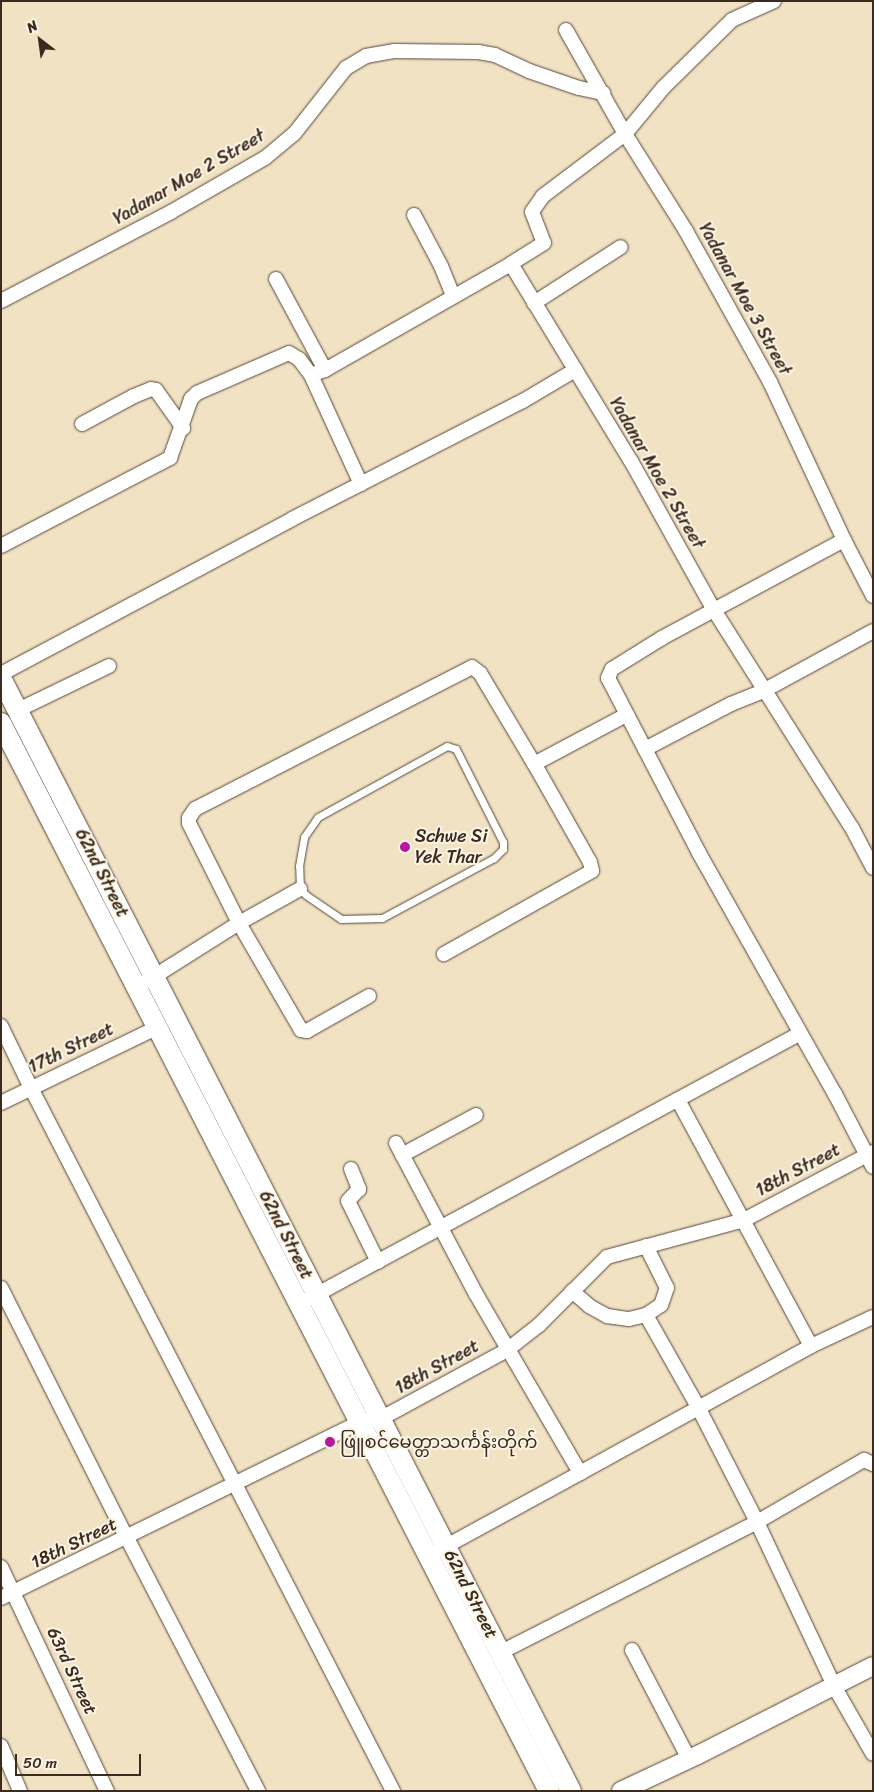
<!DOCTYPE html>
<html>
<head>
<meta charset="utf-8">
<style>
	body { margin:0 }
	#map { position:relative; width:874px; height:1792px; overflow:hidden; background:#f0e2c3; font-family:Sriracha,"Noto Sans Myanmar",sans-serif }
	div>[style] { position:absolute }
	.roads { filter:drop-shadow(0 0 1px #564637) drop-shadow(0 0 1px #564637) }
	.service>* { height:7px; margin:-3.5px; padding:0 3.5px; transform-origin:3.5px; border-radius:3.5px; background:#fff }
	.minor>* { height:14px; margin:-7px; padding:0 7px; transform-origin:7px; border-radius:7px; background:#fff }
	.tertiary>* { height:18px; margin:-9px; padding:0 9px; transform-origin:9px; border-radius:9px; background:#fff }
	.secondary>* { height:20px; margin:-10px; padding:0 10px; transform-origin:10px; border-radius:10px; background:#fff }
	.dots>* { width:14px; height:14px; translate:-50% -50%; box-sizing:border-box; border:2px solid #fcf5e5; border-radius:50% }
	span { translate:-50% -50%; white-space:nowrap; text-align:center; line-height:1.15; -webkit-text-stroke:4px #fcf5e5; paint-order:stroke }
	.street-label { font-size:18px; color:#3b2a1e }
	.poi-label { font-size:18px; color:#3b2a1e }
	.left { translate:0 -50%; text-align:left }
	.frame { position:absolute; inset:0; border:2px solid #3b2a1e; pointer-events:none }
	.north { position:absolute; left:15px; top:15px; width:50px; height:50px; -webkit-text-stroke:4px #fcf5e5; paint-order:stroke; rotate:330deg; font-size:14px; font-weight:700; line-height:20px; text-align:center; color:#3b2a1e }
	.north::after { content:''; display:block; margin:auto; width:18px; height:22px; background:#3b2a1e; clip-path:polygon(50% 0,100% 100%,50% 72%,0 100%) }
	.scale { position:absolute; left:15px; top:1754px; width:126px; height:22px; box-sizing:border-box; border:2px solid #3b2a1e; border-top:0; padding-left:6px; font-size:15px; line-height:18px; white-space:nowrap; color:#3b2a1e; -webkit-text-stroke:4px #fcf5e5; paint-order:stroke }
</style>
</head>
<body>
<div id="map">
	<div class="roads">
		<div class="service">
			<i style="left:447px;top:746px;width:9px;rotate:18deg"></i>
			<i style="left:456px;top:749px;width:104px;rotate:63.2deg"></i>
			<i style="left:503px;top:842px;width:7px;rotate:90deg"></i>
			<i style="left:503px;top:849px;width:13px;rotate:135deg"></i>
			<i style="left:494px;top:858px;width:127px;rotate:151.8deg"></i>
			<i style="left:382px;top:918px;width:41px;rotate:178.6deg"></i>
			<i style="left:341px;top:919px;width:42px;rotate:-145.6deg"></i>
			<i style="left:306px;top:895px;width:8px;rotate:-135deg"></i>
			<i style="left:300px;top:889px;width:23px;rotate:-92deg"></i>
			<i style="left:299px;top:866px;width:29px;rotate:-80deg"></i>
			<i style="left:304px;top:837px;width:24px;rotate:-55deg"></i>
			<i style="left:318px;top:817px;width:147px;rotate:-28.8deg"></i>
		</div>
		<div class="minor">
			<i style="left:774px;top:1px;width:46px;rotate:155.7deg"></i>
			<i style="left:732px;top:20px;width:97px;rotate:135.4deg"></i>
			<i style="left:663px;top:88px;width:60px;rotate:129.6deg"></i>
			<i style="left:625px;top:134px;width:103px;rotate:142.9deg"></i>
			<i style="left:543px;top:196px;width:19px;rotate:125deg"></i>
			<i style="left:532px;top:212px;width:33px;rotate:69deg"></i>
			<i style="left:544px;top:243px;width:39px;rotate:148deg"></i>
			<i style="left:511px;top:264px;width:231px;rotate:58.7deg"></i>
			<i style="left:631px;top:461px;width:171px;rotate:60.9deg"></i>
			<i style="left:714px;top:610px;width:258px;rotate:57.7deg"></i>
			<i style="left:852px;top:828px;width:45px;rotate:62.3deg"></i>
			<i style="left:566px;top:30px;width:120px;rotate:60.4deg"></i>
			<i style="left:625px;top:134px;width:115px;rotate:57.8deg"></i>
			<i style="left:686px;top:231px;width:173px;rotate:60.9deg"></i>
			<i style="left:770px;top:382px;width:174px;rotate:64.9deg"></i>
			<i style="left:844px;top:540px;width:63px;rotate:62.6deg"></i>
			<i style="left:414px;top:215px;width:58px;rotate:62.1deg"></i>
			<i style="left:441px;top:266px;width:31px;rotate:68deg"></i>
			<i style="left:276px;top:279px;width:103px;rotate:61.7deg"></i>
			<i style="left:1px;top:301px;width:192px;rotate:-27.6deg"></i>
			<i style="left:171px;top:212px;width:108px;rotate:-29.9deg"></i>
			<i style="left:265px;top:158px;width:38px;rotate:-40deg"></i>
			<i style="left:294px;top:134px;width:84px;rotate:-51.8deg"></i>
			<i style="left:346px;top:68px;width:23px;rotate:-31deg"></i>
			<i style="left:366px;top:56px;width:29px;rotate:-10deg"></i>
			<i style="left:395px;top:51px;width:83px;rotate:0.7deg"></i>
			<i style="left:478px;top:52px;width:17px;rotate:10deg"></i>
			<i style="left:495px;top:55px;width:38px;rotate:25deg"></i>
			<i style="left:529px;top:71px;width:53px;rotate:18.8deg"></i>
			<i style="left:579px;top:88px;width:25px;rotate:12deg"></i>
			<i style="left:534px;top:303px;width:103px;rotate:-32.8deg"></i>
			<i style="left:311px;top:375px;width:120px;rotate:65.4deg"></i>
			<i style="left:82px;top:424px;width:59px;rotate:-28.3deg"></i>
			<i style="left:134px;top:396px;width:18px;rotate:-22deg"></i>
			<i style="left:151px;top:389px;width:5px;rotate:11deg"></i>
			<i style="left:156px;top:390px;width:47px;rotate:54.6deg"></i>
			<i style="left:844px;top:540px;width:207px;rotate:151.7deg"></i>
			<i style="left:662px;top:638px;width:59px;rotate:148.2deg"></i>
			<i style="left:612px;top:669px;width:10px;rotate:114deg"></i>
			<i style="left:608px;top:678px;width:197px;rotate:62.5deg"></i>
			<i style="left:699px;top:853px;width:277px;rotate:60.6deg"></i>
			<i style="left:835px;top:1094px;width:82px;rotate:62.5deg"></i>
			<i style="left:1px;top:546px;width:191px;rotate:-27.5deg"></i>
			<i style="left:170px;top:458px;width:63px;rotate:-70.4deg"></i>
			<i style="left:191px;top:399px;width:8px;rotate:-45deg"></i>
			<i style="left:197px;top:393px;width:100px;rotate:-23.5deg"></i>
			<i style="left:289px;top:353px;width:12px;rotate:31deg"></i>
			<i style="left:299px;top:359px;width:20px;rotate:53deg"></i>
			<i style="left:311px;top:375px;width:15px;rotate:-20deg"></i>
			<i style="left:325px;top:370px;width:214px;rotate:-29.7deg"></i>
			<i style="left:1px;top:674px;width:330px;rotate:-28deg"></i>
			<i style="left:292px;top:519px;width:259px;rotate:-27.1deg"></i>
			<i style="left:523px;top:401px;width:61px;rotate:-30.8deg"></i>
			<i style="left:18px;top:710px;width:101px;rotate:-25.8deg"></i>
			<i style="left:645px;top:749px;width:97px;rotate:-27.6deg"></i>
			<i style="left:731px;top:704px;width:37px;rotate:-22deg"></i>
			<i style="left:765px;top:690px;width:123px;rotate:-28.6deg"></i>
			<i style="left:534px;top:764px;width:104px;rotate:-28deg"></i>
			<i style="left:147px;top:981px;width:109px;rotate:-32.2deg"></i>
			<i style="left:239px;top:923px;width:70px;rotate:-29.1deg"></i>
			<i style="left:369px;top:996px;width:71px;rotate:150.6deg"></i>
			<i style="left:307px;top:1031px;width:6px;rotate:-171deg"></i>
			<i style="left:301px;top:1030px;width:124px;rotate:-120.1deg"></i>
			<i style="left:239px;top:923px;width:112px;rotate:-116.6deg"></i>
			<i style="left:189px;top:823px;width:5px;rotate:-90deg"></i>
			<i style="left:189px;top:818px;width:11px;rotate:-56deg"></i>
			<i style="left:195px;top:809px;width:311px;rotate:-27.1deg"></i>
			<i style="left:472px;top:667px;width:10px;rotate:37deg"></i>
			<i style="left:480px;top:673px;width:115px;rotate:59.2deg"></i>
			<i style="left:539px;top:772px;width:103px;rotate:60.5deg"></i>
			<i style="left:590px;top:862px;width:9px;rotate:77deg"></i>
			<i style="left:592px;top:871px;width:170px;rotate:150.7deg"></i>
			<i style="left:1px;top:1026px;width:69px;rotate:64.2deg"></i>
			<i style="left:31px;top:1088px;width:791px;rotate:62.75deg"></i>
			<i style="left:1px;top:1103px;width:174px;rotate:-25.8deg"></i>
			<i style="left:396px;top:1143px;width:171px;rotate:62.1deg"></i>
			<i style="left:476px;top:1294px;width:207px;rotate:59.8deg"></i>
			<i style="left:580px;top:1473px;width:264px;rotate:-28.8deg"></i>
			<i style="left:811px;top:1346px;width:280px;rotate:-118.4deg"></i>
			<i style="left:402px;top:1155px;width:84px;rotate:-28.4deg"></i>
			<i style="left:351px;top:1169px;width:22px;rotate:68deg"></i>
			<i style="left:359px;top:1189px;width:16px;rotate:133deg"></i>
			<i style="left:348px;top:1201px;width:68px;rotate:63.8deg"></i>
			<i style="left:1px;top:1288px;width:280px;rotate:63.3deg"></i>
			<i style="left:127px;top:1538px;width:285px;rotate:62.6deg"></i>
			<i style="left:572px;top:1291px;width:23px;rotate:41deg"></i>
			<i style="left:589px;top:1306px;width:21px;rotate:29deg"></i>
			<i style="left:607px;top:1316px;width:22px;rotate:8deg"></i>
			<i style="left:629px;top:1319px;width:17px;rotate:-13deg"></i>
			<i style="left:646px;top:1315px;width:18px;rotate:-34deg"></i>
			<i style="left:661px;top:1305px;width:18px;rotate:-71deg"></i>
			<i style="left:667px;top:1288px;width:47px;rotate:-116.6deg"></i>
			<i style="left:310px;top:1298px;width:556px;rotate:-28.36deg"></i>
			<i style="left:646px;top:1315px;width:106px;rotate:60.5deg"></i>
			<i style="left:698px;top:1407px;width:129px;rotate:62.8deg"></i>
			<i style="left:757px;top:1522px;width:181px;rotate:64.8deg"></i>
			<i style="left:834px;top:1686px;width:78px;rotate:60.2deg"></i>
			<i style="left:811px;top:1346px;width:68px;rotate:-25.1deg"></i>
			<i style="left:439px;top:1550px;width:161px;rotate:-28.6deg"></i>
			<i style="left:1px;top:1567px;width:248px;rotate:64.7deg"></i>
			<i style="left:1px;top:1598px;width:398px;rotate:-26.1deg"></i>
			<i style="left:359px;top:1423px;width:21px;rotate:-11deg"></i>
			<i style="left:380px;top:1419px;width:145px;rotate:-28.5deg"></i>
			<i style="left:507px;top:1350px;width:41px;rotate:-38deg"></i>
			<i style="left:539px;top:1325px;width:96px;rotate:-45deg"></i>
			<i style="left:607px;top:1257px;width:142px;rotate:-15.1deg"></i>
			<i style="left:744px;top:1220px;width:146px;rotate:-27.8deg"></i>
			<i style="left:632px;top:1650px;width:123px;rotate:62.4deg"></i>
			<i style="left:501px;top:1652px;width:287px;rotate:-26.9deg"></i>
			<i style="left:757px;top:1522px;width:124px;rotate:-30.1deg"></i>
			<i style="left:864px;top:1460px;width:10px;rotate:24deg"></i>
			<i style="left:1px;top:1746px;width:49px;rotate:67.1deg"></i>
		</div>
		<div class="tertiary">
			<i style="left:621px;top:1791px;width:85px;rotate:-25.1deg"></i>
			<i style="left:698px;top:1755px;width:196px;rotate:-27deg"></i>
		</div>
		<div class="secondary">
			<i style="left:1px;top:678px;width:1250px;rotate:62.88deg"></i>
			<i style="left:1px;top:723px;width:1200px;rotate:62.84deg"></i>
		</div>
	</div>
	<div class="dots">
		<i style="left:405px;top:847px;background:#b5179e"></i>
		<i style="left:330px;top:1442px;background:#b5179e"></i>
	</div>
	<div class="street-label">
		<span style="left:189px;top:177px;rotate:-30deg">Yadanar Moe 2 Street</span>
		<span style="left:745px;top:299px;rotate:61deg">Yadanar Moe 3 Street</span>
		<span style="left:657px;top:473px;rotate:60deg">Yadanar Moe 2 Street</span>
		<span style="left:102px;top:873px;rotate:63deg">62nd Street</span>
		<span style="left:71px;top:1048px;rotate:-26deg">17th Street</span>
		<span style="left:798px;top:1170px;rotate:-28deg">18th Street</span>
		<span style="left:286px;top:1235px;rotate:63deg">62nd Street</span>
		<span style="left:437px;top:1367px;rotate:-29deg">18th Street</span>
		<span style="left:74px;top:1543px;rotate:-26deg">18th Street</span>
		<span style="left:471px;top:1594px;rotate:63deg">62nd Street</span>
		<span style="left:72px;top:1671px;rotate:65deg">63rd Street</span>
	</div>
	<div class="poi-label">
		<span class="left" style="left:415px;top:847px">Schwe Si<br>Yek Thar</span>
		<span class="left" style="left:340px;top:1442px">ဖြူစင်မေတ္တာသင်္ကန်းတိုက်</span>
	</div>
	<div class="frame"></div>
	<div class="north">N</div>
	<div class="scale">50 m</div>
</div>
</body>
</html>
